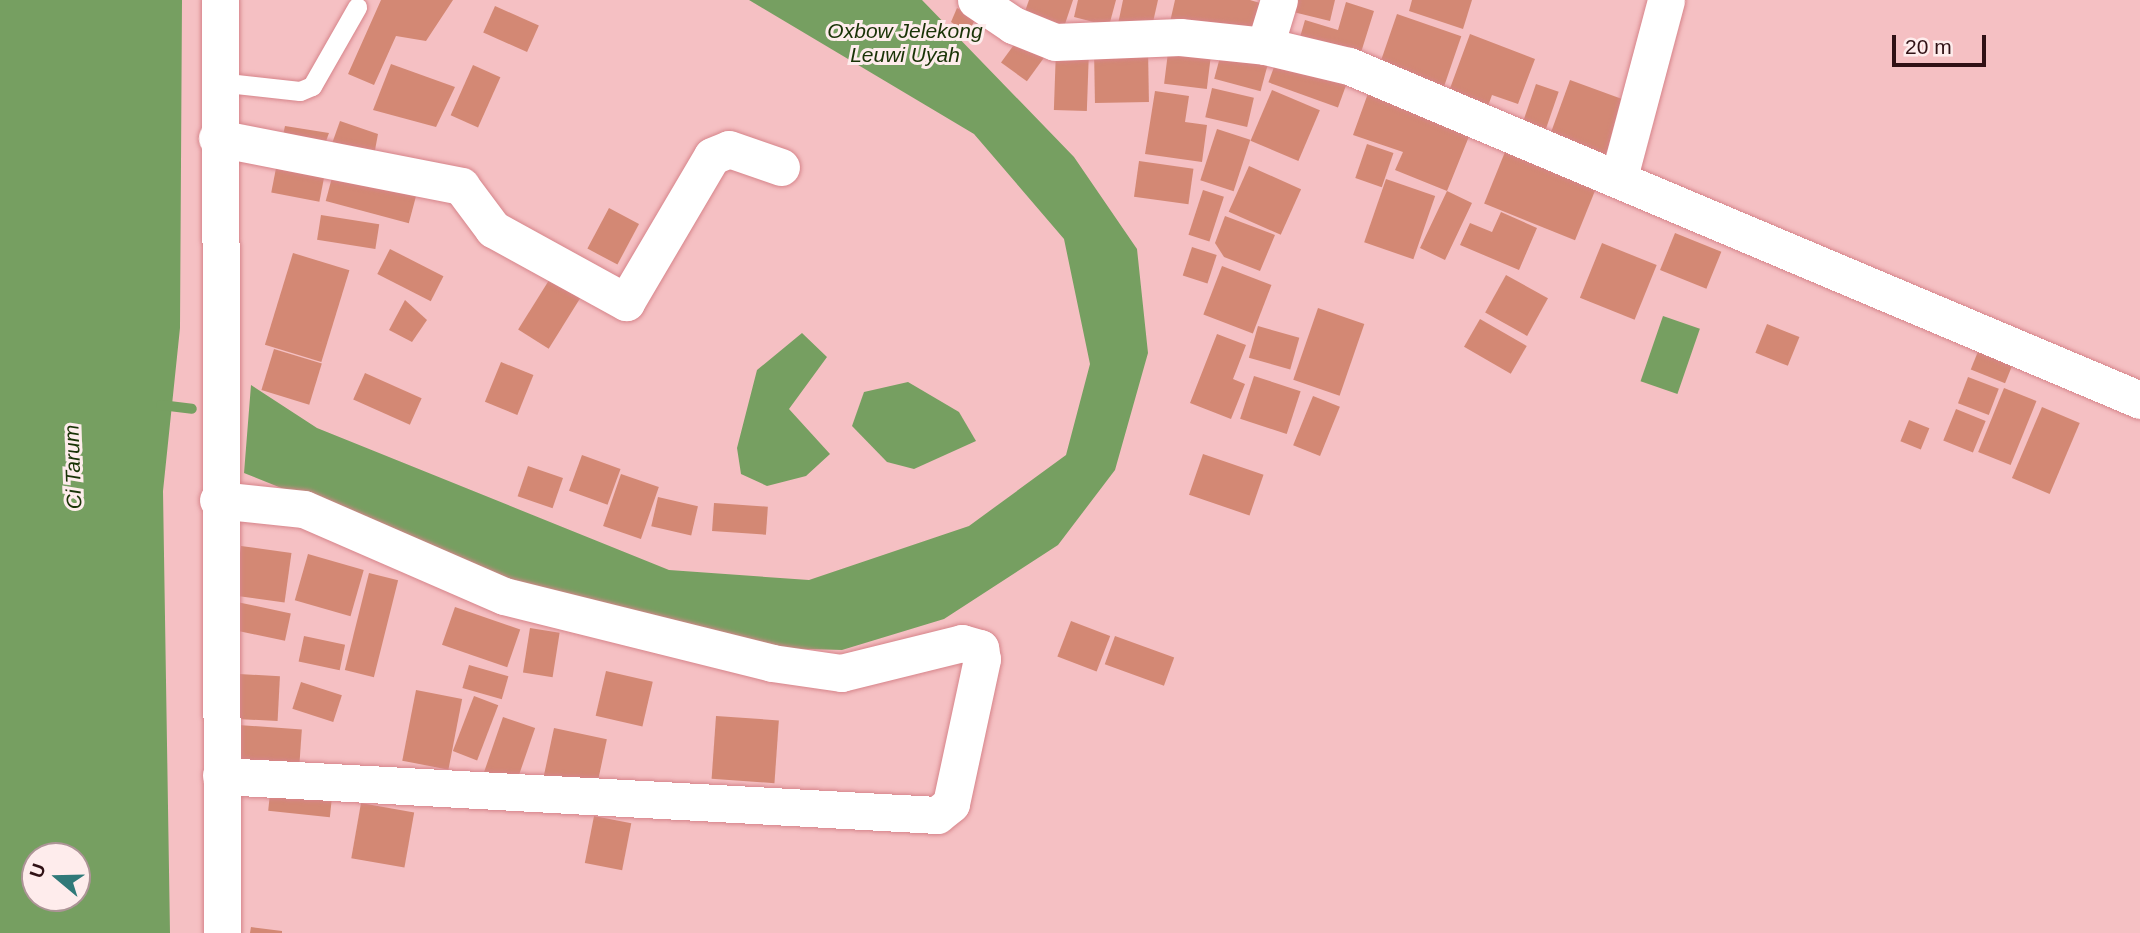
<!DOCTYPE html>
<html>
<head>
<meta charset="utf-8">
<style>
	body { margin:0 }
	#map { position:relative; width:2140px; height:933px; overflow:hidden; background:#f5c0c3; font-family:Helvetica,sans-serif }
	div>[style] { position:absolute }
	.water>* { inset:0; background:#769f61; transform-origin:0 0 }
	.stream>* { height:10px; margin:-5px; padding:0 5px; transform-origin:5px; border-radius:5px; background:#769f61 }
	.building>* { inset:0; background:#d38874; transform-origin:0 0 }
	.roads { filter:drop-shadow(0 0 2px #d6848a) drop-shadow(0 0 2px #d6848a) }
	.lane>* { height:19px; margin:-9.5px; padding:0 9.5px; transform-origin:9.5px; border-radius:9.5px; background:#fff }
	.street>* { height:37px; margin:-18.5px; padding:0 18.5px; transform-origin:18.5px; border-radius:18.5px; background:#fff }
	span { translate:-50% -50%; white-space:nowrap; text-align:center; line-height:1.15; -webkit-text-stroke:6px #feecec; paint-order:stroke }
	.water-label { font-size:21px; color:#193306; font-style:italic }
	.north { position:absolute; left:21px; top:842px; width:70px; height:70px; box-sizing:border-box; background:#feecec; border:2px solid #ac9496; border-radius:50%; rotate:289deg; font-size:19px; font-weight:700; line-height:28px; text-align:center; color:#301115 }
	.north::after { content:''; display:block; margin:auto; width:24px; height:32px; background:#307979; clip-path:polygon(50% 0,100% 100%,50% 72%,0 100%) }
	.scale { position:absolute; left:1892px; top:35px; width:94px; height:32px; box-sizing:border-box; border:4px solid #301115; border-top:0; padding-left:9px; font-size:21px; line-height:24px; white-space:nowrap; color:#301115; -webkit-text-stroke:5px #feecec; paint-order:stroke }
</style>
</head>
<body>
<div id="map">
	<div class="water">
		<i style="clip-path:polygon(evenodd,0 0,182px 0,180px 328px,163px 491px,170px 933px,0 933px,0 0,35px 856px,77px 856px,77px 898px,35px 898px,35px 856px)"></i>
		<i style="clip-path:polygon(749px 0,922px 0,1074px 157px,1137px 249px,1148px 353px,1115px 470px,1058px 545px,944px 619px,842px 650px,770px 648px,522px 585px,244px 473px,251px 385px,317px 428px,669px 570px,809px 580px,969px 526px,1066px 455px,1090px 364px,1064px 239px,974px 134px)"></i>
		<i style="left:1663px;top:316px;width:39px;height:69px;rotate:19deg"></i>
		<i style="clip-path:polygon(802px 333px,827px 357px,789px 409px,830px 454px,806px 476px,767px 486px,741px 474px,737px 448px,757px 370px)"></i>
		<i style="clip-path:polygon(908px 382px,959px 412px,976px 441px,914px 469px,887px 462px,852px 426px,864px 392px)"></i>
	</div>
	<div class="stream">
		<i style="left:161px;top:405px;width:31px;rotate:7deg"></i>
	</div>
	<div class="building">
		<i style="clip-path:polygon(381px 0,453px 0,426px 41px,396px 36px,374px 85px,348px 74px)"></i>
		<i style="clip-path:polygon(1029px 0,1073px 0,1063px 30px,1023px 17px)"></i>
		<i style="clip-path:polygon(1078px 0,1116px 0,1109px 26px,1074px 17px)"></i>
		<i style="clip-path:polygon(1123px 0,1158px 0,1151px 31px,1118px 24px)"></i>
		<i style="clip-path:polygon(1175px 0,1250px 0,1270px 6px,1260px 38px,1170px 22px)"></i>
		<i style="clip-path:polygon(1287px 0,1335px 0,1330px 21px,1285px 10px)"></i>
		<i style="clip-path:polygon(1412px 0,1472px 0,1463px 29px,1409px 11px)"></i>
		<i style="clip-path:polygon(1346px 2px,1374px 11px,1358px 62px,1298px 44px,1305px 20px,1338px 30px)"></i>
		<i style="left:495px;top:6px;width:48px;height:29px;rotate:24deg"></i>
		<i style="clip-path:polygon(957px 8px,976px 18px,968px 33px,951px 22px)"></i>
		<i style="left:1397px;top:14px;width:68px;height:64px;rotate:19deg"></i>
		<i style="clip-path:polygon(1470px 34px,1535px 59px,1518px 104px,1492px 95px,1484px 117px,1445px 102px)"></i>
		<i style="left:1021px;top:35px;width:32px;height:34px;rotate:36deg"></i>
		<i style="left:1169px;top:44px;width:43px;height:40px;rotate:7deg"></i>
		<i style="left:1223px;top:46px;width:48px;height:34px;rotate:15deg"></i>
		<i style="left:1148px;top:48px;width:54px;height:54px;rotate:89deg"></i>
		<i style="left:1056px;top:49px;width:33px;height:61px;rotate:2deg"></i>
		<i style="left:1278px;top:56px;width:74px;height:28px;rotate:20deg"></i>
		<i style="clip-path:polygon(391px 64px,455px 87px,436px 127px,373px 110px)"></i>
		<i style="left:473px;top:65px;width:30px;height:55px;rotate:24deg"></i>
		<i style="left:1570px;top:80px;width:59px;height:60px;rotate:20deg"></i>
		<i style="left:1536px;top:84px;width:24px;height:46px;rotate:19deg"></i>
		<i style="clip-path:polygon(1371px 85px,1474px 124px,1447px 191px,1472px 203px,1445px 260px,1420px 248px,1447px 191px,1395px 170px,1403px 152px,1353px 135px)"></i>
		<i style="left:1212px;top:88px;width:43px;height:30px;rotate:13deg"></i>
		<i style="left:1272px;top:90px;width:52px;height:55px;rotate:23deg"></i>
		<i style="clip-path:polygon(1155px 91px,1189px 96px,1185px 122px,1207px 125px,1202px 162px,1145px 154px)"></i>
		<i style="clip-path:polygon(340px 121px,378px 134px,373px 161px,329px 152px)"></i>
		<i style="clip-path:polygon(285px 126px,329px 133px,322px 152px,281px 144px)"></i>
		<i style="left:1217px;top:129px;width:35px;height:54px;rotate:18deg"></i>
		<i style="left:1367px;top:144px;width:28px;height:36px;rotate:19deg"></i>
		<i style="left:1507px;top:147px;width:98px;height:61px;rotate:22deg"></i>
		<i style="left:1139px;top:161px;width:55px;height:36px;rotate:8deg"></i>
		<i style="left:277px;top:163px;width:49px;height:30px;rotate:11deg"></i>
		<i style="left:1249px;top:166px;width:57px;height:50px;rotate:24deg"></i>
		<i style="left:334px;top:170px;width:86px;height:32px;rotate:15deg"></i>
		<i style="left:1386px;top:179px;width:52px;height:67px;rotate:19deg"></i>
		<i style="left:1203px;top:190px;width:22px;height:47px;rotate:18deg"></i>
		<i style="left:609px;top:208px;width:34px;height:46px;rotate:28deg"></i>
		<i style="clip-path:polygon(1501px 212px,1537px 228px,1519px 270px,1460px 245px,1470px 223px,1492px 232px)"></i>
		<i style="left:321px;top:215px;width:59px;height:25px;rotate:9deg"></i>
		<i style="clip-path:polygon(1225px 216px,1275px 235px,1260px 271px,1224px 257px,1215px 243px)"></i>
		<i style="left:1675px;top:233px;width:50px;height:40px;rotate:22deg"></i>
		<i style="left:1602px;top:243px;width:59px;height:59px;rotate:22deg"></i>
		<i style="left:1192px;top:247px;width:26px;height:30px;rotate:18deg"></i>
		<i style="left:390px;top:249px;width:60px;height:28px;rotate:27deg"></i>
		<i style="left:293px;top:253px;width:59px;height:96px;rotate:17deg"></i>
		<i style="left:1222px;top:266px;width:53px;height:52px;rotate:21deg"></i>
		<i style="left:1506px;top:275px;width:48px;height:43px;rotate:29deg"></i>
		<i style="left:551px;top:277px;width:36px;height:62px;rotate:32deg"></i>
		<i style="clip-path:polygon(405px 300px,427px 320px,412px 342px,389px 330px)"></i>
		<i style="left:1318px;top:308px;width:49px;height:76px;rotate:19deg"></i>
		<i style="left:1480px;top:319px;width:54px;height:32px;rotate:30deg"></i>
		<i style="left:1767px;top:324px;width:35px;height:31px;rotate:22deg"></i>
		<i style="left:1258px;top:326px;width:43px;height:33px;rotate:16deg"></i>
		<i style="clip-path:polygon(1217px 334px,1246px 345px,1233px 379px,1245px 384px,1231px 419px,1190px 403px)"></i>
		<i style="left:274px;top:349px;width:50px;height:43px;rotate:17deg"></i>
		<i style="left:1979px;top:349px;width:37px;height:22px;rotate:22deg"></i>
		<i style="left:501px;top:362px;width:35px;height:43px;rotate:22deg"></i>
		<i style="left:365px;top:373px;width:62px;height:29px;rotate:24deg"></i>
		<i style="left:1254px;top:376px;width:49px;height:45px;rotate:18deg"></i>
		<i style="left:1968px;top:377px;width:33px;height:28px;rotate:21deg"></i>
		<i style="left:2004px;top:388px;width:35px;height:69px;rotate:22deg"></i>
		<i style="left:1313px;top:396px;width:29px;height:53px;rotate:22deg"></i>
		<i style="left:2042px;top:407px;width:41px;height:77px;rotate:23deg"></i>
		<i style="left:1956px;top:409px;width:32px;height:34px;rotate:22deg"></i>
		<i style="left:1909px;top:420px;width:22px;height:23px;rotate:22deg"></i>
		<i style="left:1203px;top:454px;width:64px;height:43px;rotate:19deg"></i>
		<i style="left:582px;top:455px;width:41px;height:38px;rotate:20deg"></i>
		<i style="left:528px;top:466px;width:37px;height:32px;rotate:19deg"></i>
		<i style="left:621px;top:474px;width:40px;height:55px;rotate:19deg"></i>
		<i style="left:658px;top:497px;width:41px;height:30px;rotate:13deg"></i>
		<i style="left:714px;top:503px;width:54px;height:28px;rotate:4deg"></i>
		<i style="left:241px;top:546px;width:51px;height:50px;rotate:8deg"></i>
		<i style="left:308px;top:554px;width:58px;height:48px;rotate:16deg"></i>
		<i style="left:369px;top:573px;width:30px;height:100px;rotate:14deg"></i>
		<i style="left:237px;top:602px;width:55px;height:28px;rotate:12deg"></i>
		<i style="left:455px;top:607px;width:69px;height:40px;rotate:19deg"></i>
		<i style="left:1071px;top:621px;width:42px;height:38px;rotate:21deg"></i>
		<i style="left:530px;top:628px;width:30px;height:45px;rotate:9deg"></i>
		<i style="left:304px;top:636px;width:42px;height:26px;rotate:12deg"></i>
		<i style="left:1115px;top:636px;width:63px;height:30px;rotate:20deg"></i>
		<i style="left:469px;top:665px;width:41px;height:24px;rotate:16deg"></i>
		<i style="left:606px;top:671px;width:48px;height:46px;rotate:13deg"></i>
		<i style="left:239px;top:674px;width:41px;height:45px;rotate:3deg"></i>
		<i style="left:301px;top:682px;width:43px;height:28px;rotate:18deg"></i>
		<i style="left:416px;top:690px;width:47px;height:72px;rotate:11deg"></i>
		<i style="left:474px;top:696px;width:26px;height:59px;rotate:21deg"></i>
		<i style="left:716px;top:716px;width:63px;height:63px;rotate:4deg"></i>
		<i style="left:503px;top:717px;width:34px;height:61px;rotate:19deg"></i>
		<i style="left:238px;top:725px;width:64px;height:51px;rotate:4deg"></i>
		<i style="left:554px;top:728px;width:54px;height:58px;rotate:12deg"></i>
		<i style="left:271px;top:784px;width:62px;height:27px;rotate:6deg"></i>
		<i style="left:361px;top:803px;width:54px;height:56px;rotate:10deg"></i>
		<i style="left:594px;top:816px;width:38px;height:48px;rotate:11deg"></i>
		<i style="clip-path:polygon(251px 927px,282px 931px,282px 933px,250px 933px)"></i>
	</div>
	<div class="roads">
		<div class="lane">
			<i style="left:218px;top:82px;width:82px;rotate:6.3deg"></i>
			<i style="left:300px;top:91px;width:13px;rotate:-23deg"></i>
			<i style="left:312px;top:86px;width:91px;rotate:-60.3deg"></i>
		</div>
		<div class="street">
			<i style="left:220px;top:0;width:933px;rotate:89.88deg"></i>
			<i style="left:976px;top:0;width:45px;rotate:34deg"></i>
			<i style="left:1013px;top:25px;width:45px;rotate:22deg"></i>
			<i style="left:1055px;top:42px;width:125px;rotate:-2.3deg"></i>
			<i style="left:1180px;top:37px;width:85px;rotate:6deg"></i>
			<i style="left:1265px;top:46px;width:86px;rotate:13.4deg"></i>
			<i style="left:1349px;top:66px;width:859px;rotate:22.89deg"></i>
			<i style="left:1265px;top:46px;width:48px;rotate:-73.1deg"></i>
			<i style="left:217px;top:138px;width:249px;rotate:11.1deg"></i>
			<i style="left:461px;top:186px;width:54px;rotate:53.3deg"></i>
			<i style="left:493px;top:229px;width:152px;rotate:28.8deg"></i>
			<i style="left:626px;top:302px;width:169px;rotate:-59.5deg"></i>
			<i style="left:712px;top:156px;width:18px;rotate:-22deg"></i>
			<i style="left:729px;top:149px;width:55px;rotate:19.1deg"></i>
			<i style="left:1619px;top:177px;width:183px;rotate:-75.1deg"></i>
			<i style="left:218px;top:500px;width:86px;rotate:6deg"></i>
			<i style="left:304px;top:509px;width:218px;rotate:23.5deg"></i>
			<i style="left:504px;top:596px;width:276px;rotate:14deg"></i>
			<i style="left:772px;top:663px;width:70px;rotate:8.2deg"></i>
			<i style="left:841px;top:673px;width:125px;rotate:-13.9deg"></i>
			<i style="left:962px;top:643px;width:19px;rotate:16deg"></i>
			<i style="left:980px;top:648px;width:11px;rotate:80deg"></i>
			<i style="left:982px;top:659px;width:148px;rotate:102.1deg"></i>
			<i style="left:951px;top:804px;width:18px;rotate:142deg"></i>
			<i style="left:937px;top:815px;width:717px;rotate:-176.88deg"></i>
		</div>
	</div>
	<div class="water-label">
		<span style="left:905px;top:43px">Oxbow Jelekong<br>Leuwi Uyah</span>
		<span style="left:73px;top:467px;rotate:-92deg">Ci Tarum</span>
	</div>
	<div class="north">U</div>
	<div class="scale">20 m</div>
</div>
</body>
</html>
